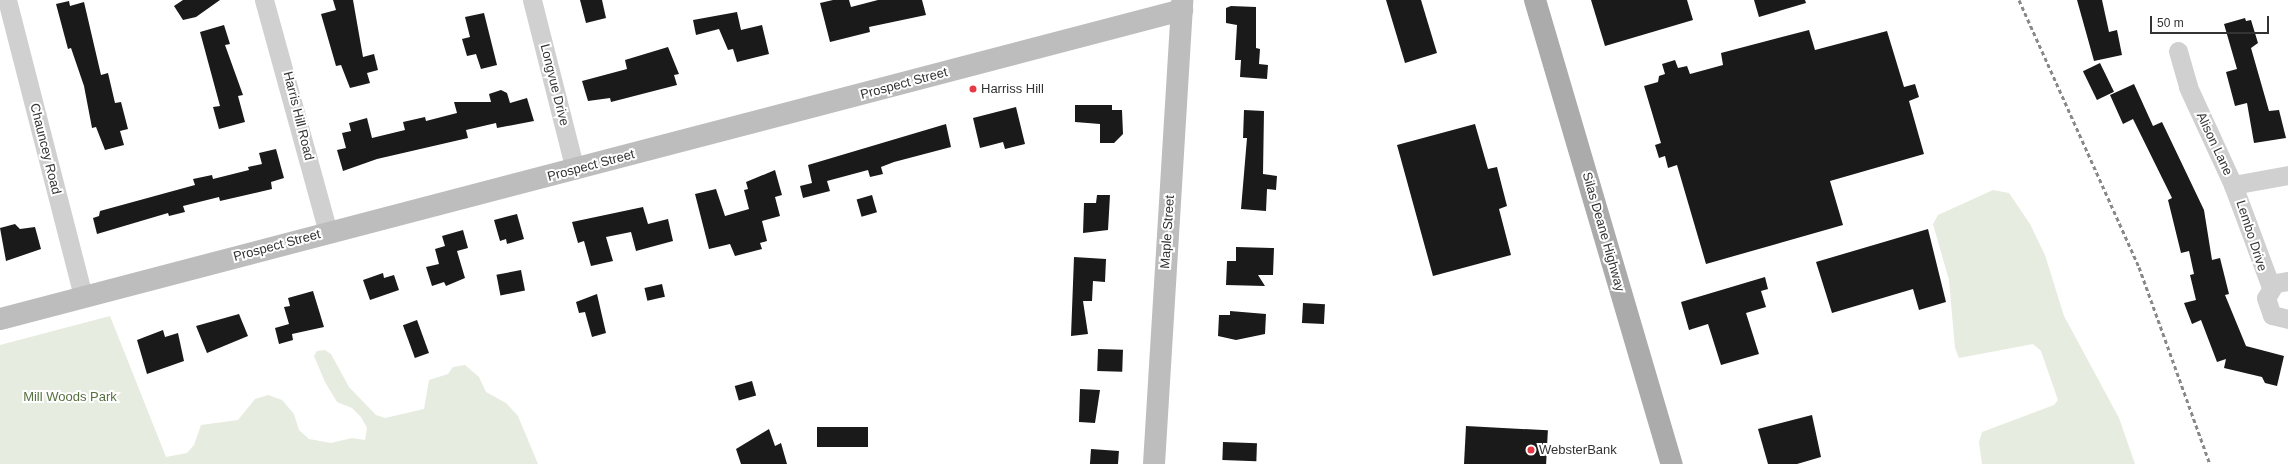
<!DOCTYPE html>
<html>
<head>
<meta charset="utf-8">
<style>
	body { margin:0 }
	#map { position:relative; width:2288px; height:464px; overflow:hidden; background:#fff; font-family:Helvetica,sans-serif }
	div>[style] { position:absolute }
	.green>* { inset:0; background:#e6ecdf }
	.building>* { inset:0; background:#1a1a1a; transform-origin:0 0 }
	.minor>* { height:19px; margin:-9.5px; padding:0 9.5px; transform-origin:9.5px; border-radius:9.5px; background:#d0d0d0 }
	.secondary>* { height:22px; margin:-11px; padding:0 11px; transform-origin:11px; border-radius:11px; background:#bdbdbd }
	.primary>* { height:22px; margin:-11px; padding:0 11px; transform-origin:11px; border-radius:11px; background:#ababab }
	.rail>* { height:3px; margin-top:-1.5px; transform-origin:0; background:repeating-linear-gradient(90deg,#888 0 4px,transparent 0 7px) }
	.dots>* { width:11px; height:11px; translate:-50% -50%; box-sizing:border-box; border:2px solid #fff; border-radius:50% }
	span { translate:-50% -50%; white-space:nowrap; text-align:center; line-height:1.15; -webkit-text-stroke:4px #fff; paint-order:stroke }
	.street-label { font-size:13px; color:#333 }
	.poi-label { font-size:13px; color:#333 }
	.left { translate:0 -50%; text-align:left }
	.park-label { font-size:13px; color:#56703f }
	.scale { position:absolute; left:2150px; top:16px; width:119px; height:18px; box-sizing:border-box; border:2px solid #333; border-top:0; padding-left:5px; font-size:12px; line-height:14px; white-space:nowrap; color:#333; -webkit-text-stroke:3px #fff; paint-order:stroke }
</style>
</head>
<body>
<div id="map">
	<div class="green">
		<i style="clip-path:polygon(1993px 190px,2009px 193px,2030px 224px,2045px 255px,2064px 316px,2119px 418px,2135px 464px,1982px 464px,1979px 442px,1982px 432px,2054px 405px,2058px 400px,2041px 351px,2033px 344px,1959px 358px,1955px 348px,1949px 280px,1933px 224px,1938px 215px)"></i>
		<i style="clip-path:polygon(110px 316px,166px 457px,187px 453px,194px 445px,201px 425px,238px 420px,255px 399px,268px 395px,282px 400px,294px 414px,299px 430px,309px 439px,331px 443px,352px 438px,365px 440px,367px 428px,361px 417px,352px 408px,337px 402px,325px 382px,314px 356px,317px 351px,325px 350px,331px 354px,349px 387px,376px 415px,385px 418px,424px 409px,429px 380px,448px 374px,453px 367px,465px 365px,479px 377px,486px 392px,506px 403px,518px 416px,538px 464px,0 464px,0 345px)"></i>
	</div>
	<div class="building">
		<i style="clip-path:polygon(183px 0,220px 0,196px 17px,183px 20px,174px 6px)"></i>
		<i style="clip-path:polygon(333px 0,353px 0,363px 57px,374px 54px,378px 70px,367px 73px,370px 83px,350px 88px,341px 65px,336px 66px,321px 14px,336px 10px)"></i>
		<i style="clip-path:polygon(580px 0,602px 0,606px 18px,586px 23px)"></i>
		<i style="clip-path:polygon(833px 0,849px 0,851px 7px,878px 0,922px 0,926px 15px,869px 27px,870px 32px,830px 42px,820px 3px)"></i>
		<i style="clip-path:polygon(1386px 0,1421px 0,1437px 53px,1405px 63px)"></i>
		<i style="clip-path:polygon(1591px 0,1687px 0,1693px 20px,1605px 46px)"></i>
		<i style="clip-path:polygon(1754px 0,1805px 0,1806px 3px,1759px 17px)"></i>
		<i style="clip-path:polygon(2077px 0,2102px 0,2109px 32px,2117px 30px,2122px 55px,2094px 61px)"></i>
		<i style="clip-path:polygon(69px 1px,70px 6px,84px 2px,101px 75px,108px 73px,115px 103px,121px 102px,128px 129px,120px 131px,124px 145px,105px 150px,96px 127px,92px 128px,84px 86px,71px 48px,68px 49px,56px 4px)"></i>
		<i style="clip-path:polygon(1231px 6px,1256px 7px,1256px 48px,1260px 49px,1259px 64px,1268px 65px,1267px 79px,1240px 77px,1241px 60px,1235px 60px,1237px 25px,1226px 23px,1226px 8px)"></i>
		<i style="clip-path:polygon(737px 12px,741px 30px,762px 25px,769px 54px,737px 62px,733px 49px,728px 50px,719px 29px,696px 35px,693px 20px)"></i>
		<i style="clip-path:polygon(484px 13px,497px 65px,481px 69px,476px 54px,467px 56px,462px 39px,470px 37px,465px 17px)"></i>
		<i style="clip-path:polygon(2245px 18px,2246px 21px,2251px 20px,2258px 43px,2251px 48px,2269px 111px,2279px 110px,2286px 138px,2254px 143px,2247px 103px,2235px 106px,2226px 72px,2237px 69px,2224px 24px)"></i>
		<i style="clip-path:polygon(224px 25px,230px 44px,225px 45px,243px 95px,238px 96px,245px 122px,219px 129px,213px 107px,220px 106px,200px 32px)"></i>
		<i style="clip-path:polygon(1809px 30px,1815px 50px,1887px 31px,1904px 87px,1915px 84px,1919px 97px,1909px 101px,1924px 154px,1830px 181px,1843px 225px,1706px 264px,1677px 165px,1668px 168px,1665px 156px,1659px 158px,1655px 145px,1661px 143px,1644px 86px,1658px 82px,1659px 76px,1665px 74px,1662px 64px,1675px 60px,1678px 68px,1687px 66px,1690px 74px,1723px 65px,1721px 53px)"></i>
		<i style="clip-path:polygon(668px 47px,679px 74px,674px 75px,677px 85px,611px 102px,610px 98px,588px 101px,582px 81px,627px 69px,625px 60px)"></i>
		<i style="left:2100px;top:63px;width:32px;height:19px;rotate:64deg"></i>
		<i style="clip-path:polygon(2134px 84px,2153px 126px,2162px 122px,2204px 210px,2212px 260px,2220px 258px,2229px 294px,2225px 295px,2246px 346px,2284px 356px,2277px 386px,2265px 383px,2262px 377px,2224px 368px,2226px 359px,2217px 362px,2201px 320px,2192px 324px,2184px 303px,2196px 300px,2190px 275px,2194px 274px,2189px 251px,2181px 253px,2168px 200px,2172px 198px,2133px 119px,2123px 124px,2110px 95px)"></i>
		<i style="clip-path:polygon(501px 90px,507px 93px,510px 103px,527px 98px,534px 121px,497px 128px,496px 123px,466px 130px,468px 138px,377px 159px,343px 171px,337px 150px,346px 148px,342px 133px,351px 131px,349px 123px,367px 118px,372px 138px,405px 130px,403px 122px,425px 117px,426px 121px,457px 113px,454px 102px,491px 102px,489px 94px)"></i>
		<i style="clip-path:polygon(1075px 105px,1112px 105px,1112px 110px,1122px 110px,1123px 134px,1114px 143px,1100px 143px,1100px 124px,1075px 122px)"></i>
		<i style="clip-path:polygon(1016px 107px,1025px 144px,1005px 149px,1003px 142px,980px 148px,973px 118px)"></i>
		<i style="clip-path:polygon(1244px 110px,1264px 111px,1263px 174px,1277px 176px,1276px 190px,1267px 189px,1266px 211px,1241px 209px,1247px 138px,1243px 138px)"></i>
		<i style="clip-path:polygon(946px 124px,951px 147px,894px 162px,881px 167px,883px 174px,870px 177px,868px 170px,827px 181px,830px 191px,803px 198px,800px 186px,812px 183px,808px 165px)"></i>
		<i style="clip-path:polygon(1475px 124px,1488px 169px,1497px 167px,1507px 206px,1499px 209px,1511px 255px,1433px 276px,1397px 145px)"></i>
		<i style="clip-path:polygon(276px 149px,284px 178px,271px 182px,272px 189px,220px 201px,219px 197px,183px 206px,185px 212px,169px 216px,168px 213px,97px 234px,93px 218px,99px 216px,100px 211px,195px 185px,193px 179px,212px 175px,213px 179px,249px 170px,248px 167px,262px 164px,259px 153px)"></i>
		<i style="clip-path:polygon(775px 170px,782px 195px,775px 197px,780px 216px,762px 221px,767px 241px,760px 243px,762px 249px,735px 256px,730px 244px,709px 249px,695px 194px,716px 189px,725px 216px,749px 209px,744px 190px,748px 189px,746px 182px)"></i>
		<i style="left:872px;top:195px;width:18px;height:16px;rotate:74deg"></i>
		<i style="clip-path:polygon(1097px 195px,1110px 195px,1108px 230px,1083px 233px,1084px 203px,1096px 203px)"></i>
		<i style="clip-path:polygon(643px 207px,648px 224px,668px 219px,673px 241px,636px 251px,631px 232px,606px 237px,613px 261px,591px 266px,584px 241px,578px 243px,572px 222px)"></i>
		<i style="clip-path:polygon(517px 214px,524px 239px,507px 244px,506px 239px,500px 241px,494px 220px)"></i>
		<i style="clip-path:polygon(15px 224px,20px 229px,35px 227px,41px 249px,6px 261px,0 228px)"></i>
		<i style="clip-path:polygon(1928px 229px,1946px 302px,1919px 310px,1913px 289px,1832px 313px,1816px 262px)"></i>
		<i style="clip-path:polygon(463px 230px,468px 248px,457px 251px,465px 278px,446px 286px,444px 282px,432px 286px,426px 267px,439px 264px,435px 249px,445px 246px,442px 236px)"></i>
		<i style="clip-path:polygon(1236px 247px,1274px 248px,1273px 275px,1258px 275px,1265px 286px,1226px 285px,1227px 261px,1236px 261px)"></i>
		<i style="clip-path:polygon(1074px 257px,1106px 259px,1105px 282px,1093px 281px,1092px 301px,1083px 301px,1088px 334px,1071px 336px)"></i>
		<i style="left:521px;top:270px;width:21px;height:25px;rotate:79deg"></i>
		<i style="clip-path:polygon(383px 273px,384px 278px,394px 275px,399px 290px,370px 300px,363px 280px)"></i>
		<i style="clip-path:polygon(1765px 277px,1768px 289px,1761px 291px,1766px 307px,1746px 313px,1759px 354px,1721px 365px,1708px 324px,1689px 330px,1681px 302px)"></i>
		<i style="left:662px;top:284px;width:13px;height:18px;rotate:77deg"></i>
		<i style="clip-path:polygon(313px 291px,324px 327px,292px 334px,293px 340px,279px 344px,275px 328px,289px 324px,284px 307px,290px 306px,288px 298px)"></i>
		<i style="clip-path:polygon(597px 294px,606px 333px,592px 337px,585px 312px,579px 313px,576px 302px)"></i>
		<i style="left:1303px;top:303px;width:22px;height:20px;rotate:3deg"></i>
		<i style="clip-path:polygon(1230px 311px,1266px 314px,1265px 334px,1236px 340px,1218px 336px,1219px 315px,1230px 315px)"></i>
		<i style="clip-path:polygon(239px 314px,248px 336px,207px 353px,196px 326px)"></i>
		<i style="left:417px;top:320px;width:35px;height:15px;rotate:70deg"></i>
		<i style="clip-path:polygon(163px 330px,165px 337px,178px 333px,184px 361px,147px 374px,137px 340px)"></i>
		<i style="left:1098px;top:349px;width:25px;height:22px;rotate:2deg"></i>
		<i style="left:752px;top:381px;width:15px;height:18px;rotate:74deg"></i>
		<i style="clip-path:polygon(1080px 389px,1100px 390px,1095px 423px,1079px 422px)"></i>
		<i style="clip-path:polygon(1812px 415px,1821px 457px,1797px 464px,1768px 464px,1758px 429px)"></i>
		<i style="left:1466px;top:426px;width:82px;height:38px;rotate:3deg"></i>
		<i style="left:868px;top:427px;width:20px;height:51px;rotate:90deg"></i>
		<i style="clip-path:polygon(769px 429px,775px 446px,781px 443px,787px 464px,741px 464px,736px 449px)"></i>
		<i style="left:1223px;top:442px;width:34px;height:18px;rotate:2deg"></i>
		<i style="left:1091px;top:449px;width:28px;height:15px;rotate:4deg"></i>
	</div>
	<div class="minor">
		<i style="left:7px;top:0;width:307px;rotate:75.6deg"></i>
		<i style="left:264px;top:0;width:242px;rotate:74.6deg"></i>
		<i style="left:532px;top:0;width:175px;rotate:75.8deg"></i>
		<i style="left:2178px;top:51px;width:37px;rotate:74deg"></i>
		<i style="left:2188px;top:87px;width:108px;rotate:65.3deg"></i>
		<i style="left:2233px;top:185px;width:56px;rotate:-10.3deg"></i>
		<i style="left:2233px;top:185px;width:109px;rotate:69.6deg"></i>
		<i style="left:2288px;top:281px;width:13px;rotate:171deg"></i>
		<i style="left:2275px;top:283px;width:17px;rotate:121deg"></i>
		<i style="left:2266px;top:298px;width:18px;rotate:71deg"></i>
		<i style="left:2272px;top:315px;width:16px;rotate:14deg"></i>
	</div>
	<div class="secondary">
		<i style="left:0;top:319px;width:1222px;rotate:-14.65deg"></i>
		<i style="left:1154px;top:464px;width:465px;rotate:-86.5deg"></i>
	</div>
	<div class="primary">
		<i style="left:1535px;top:0;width:484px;rotate:73.6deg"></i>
	</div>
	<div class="rail">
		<i style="left:2019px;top:0;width:293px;rotate:65.8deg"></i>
		<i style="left:2139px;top:267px;width:209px;rotate:70.2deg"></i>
	</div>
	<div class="dots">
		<i style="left:973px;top:89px;background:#e63946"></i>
		<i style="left:1531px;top:450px;background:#e63946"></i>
	</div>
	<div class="street-label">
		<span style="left:904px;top:84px;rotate:-15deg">Prospect Street</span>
		<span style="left:554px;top:85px;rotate:76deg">Longvue Drive</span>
		<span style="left:298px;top:116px;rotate:76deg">Harris Hill Road</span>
		<span style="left:2214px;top:144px;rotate:65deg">Alison Lane</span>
		<span style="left:45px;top:149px;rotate:76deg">Chauncey Road</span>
		<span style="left:591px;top:166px;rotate:-15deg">Prospect Street</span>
		<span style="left:1168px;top:232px;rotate:-86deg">Maple Street</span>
		<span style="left:1603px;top:232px;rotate:74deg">Silas Deane Highway</span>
		<span style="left:2251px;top:236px;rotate:72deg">Lembo Drive</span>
		<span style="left:277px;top:246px;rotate:-15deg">Prospect Street</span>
	</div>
	<div class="poi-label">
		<span class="left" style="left:981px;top:89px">Harriss Hill</span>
		<span class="left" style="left:1539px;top:450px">WebsterBank</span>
	</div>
	<div class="park-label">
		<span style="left:70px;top:397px">Mill Woods Park</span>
	</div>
	<div class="scale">50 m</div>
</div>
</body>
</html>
